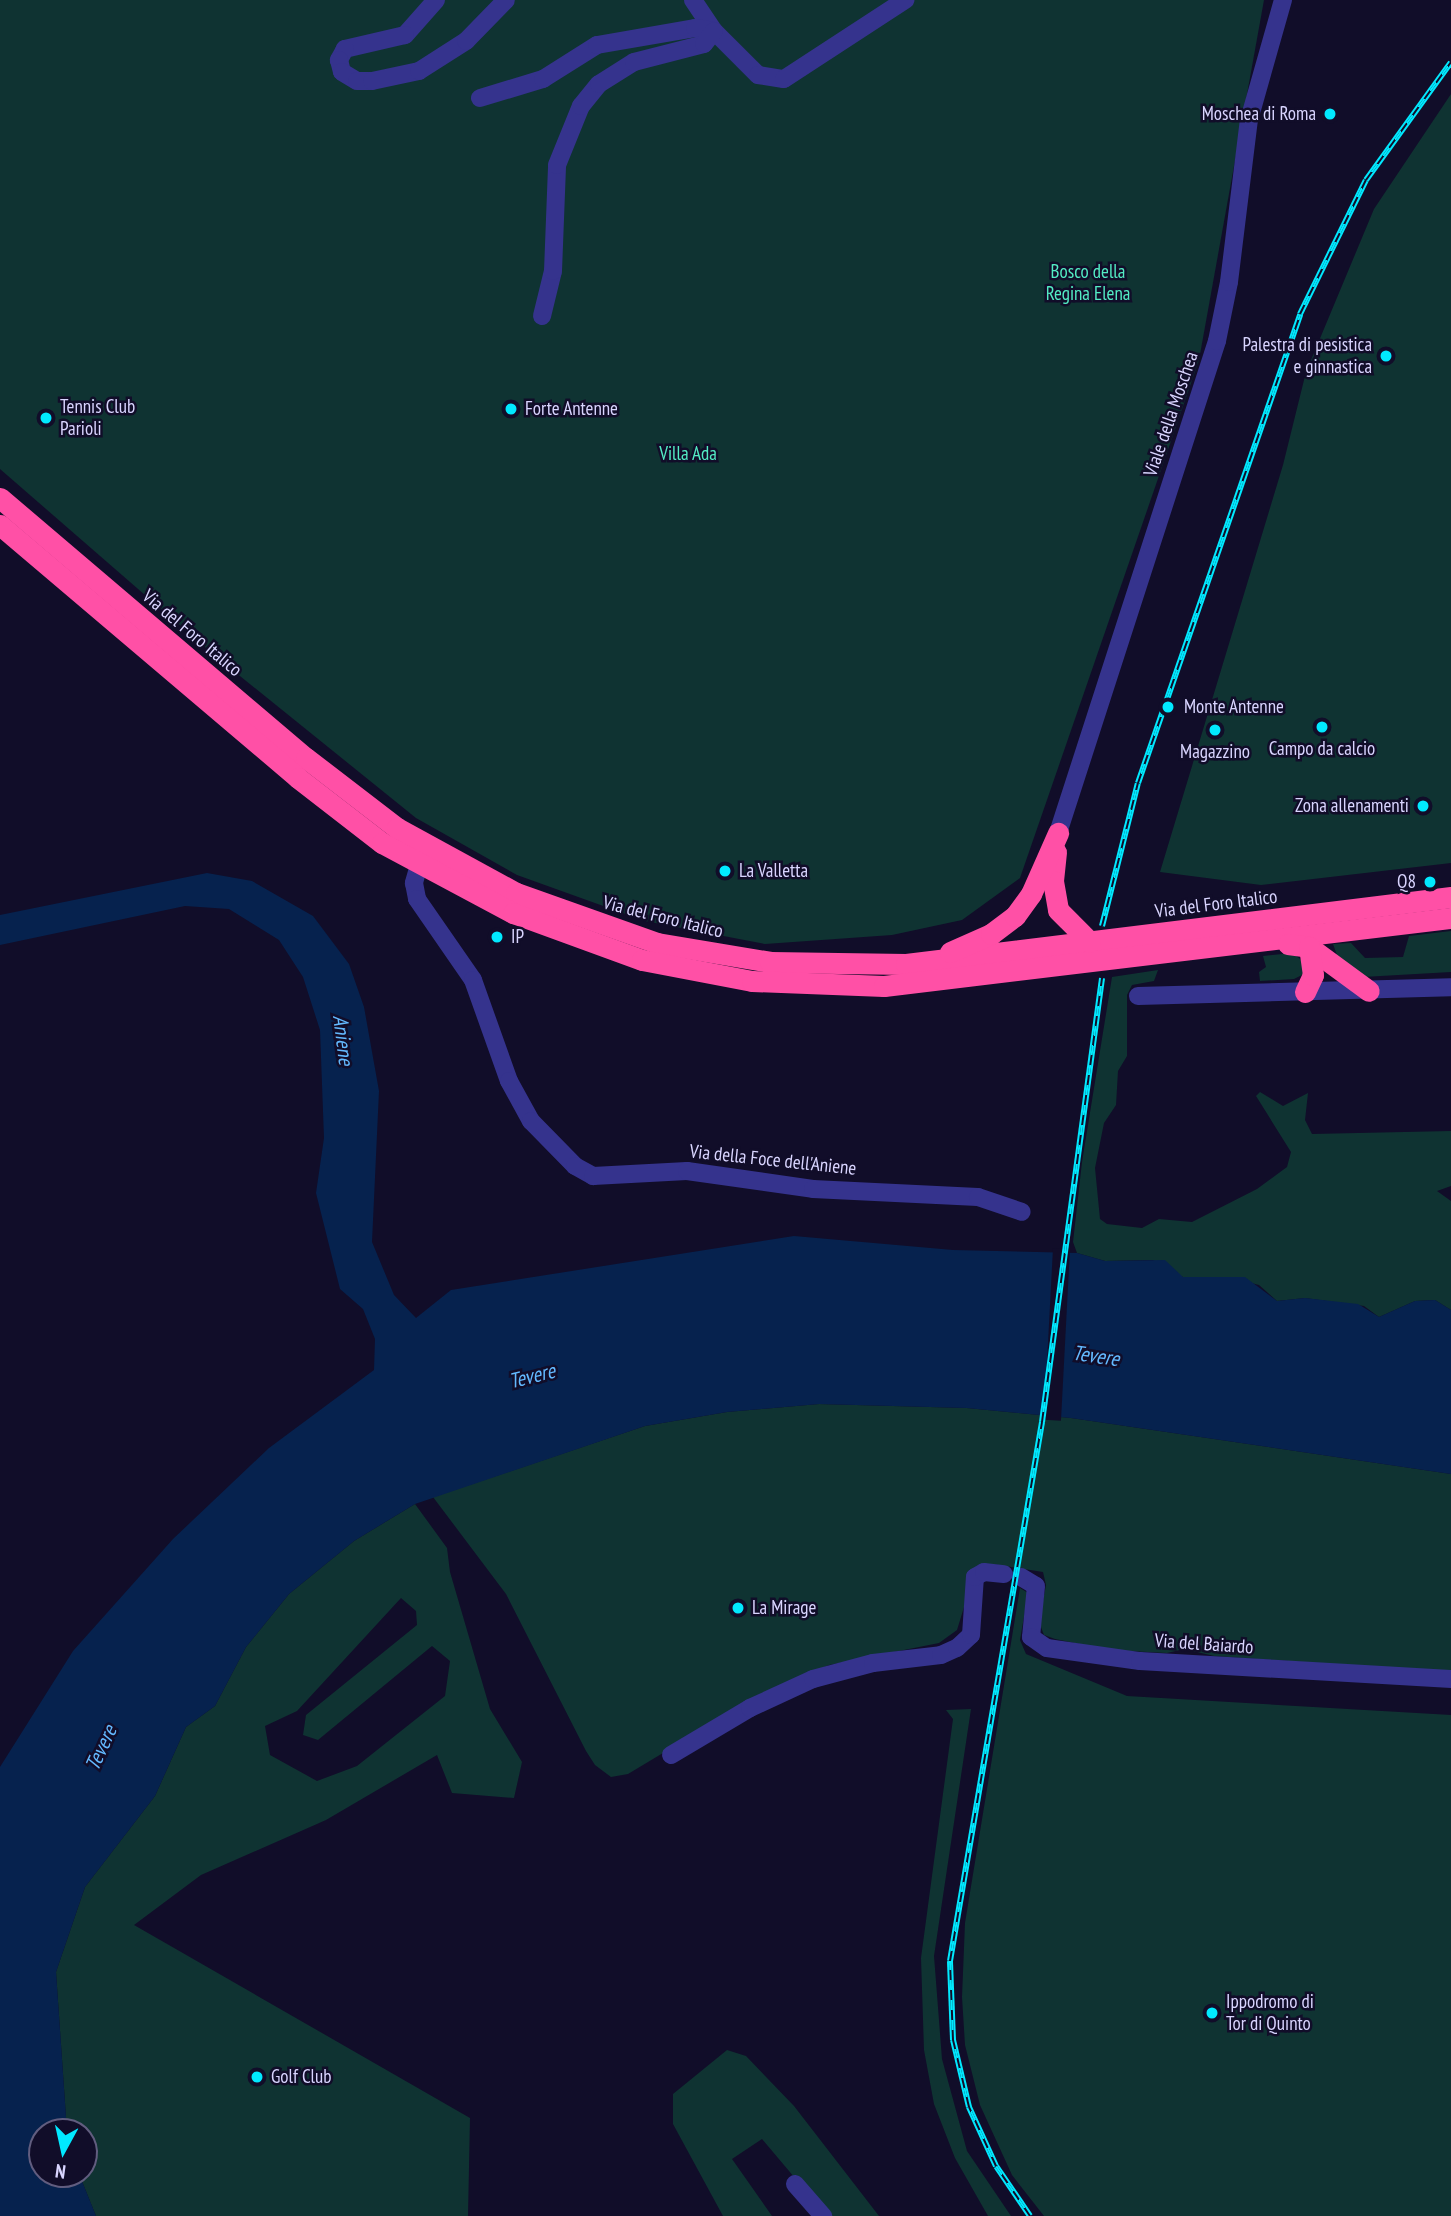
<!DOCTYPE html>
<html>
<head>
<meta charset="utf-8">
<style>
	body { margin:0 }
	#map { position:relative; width:1451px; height:2216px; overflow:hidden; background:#110d29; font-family:"PT Sans Narrow",sans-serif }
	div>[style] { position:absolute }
	.green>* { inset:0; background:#0f3332 }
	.water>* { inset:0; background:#06224e }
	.pier>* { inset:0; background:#110d29; transform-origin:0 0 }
	.minor>* { height:18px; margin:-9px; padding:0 9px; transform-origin:9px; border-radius:9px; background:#35338d }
	.highway>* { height:21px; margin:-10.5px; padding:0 10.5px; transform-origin:10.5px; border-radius:10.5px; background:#ff50a6 }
	.rail>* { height:6px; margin-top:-3px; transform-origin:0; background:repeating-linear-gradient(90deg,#110d29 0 10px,#01e9ff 0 20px); box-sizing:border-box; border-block:2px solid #01e9ff }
	.dots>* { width:19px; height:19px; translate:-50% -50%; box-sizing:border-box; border:4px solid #110d29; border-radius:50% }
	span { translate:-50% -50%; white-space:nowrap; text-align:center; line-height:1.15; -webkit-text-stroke:5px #110d29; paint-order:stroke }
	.poi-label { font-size:19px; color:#d9d5ff }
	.right { translate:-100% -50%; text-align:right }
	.left { translate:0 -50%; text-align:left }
	.park-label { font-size:19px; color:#53ecc4 }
	.street-label { font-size:19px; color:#d9d5ff }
	.water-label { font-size:21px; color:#63b9ff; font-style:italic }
	.north { position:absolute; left:28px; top:2118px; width:70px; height:70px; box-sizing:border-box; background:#110d29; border:2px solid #615d7f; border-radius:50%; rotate:188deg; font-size:19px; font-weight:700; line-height:28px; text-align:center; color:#d9d5ff }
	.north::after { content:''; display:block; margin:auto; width:24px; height:32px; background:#01e9ff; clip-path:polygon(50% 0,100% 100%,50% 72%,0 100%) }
</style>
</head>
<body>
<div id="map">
	<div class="green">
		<i style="clip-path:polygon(0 0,1264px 0,1199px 360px,1020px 878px,962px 920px,892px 935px,765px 944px,645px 921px,517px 875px,416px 818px,214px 655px,0 469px)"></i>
		<i style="clip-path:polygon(1451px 94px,1451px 863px,1261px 885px,1160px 872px,1283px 465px,1306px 372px,1374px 209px)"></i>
		<i style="clip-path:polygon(1451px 931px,1451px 972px,1363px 977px,1338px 958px,1333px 944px,1351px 943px,1365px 958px,1403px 957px,1409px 936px)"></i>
		<i style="clip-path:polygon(1292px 953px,1303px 961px,1304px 974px,1294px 979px,1260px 981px,1259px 972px,1266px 967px,1263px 956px)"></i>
		<i style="clip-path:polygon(1158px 970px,1154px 981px,1132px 985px,1127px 995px,1127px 1056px,1118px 1071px,1116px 1105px,1104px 1123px,1095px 1168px,1100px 1219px,1107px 1224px,1142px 1228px,1159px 1219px,1192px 1222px,1257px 1189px,1287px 1167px,1291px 1152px,1256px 1096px,1260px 1092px,1283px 1106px,1308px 1093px,1305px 1120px,1312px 1134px,1451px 1131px,1451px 1186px,1437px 1191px,1451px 1201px,1451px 1310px,1435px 1300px,1415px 1301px,1379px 1317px,1364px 1306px,1305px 1298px,1277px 1301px,1259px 1285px,1232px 1278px,1183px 1277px,1153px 1260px,1105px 1261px,1077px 1253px,1073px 1242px,1082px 1162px,1112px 977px)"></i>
		<i style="clip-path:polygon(819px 1404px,967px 1408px,1071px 1418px,1451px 1474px,1451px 1672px,1214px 1656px,1184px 1649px,1167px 1653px,1109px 1650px,1055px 1639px,1044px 1635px,1039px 1622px,1046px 1585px,1043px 1572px,992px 1564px,972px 1581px,957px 1630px,939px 1643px,829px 1665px,763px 1693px,628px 1774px,611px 1777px,595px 1765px,586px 1751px,506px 1594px,433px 1497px,645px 1426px,727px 1412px)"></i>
		<i style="clip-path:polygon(evenodd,415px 1504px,447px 1548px,450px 1572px,490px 1709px,522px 1762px,514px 1798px,452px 1793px,437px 1755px,326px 1820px,201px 1875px,134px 1925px,470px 2118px,468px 2216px,96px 2216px,79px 2174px,84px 2174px,84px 2132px,67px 2132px,56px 1972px,85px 1887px,155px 1796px,186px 1727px,215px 1706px,246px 1647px,289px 1594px,354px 1541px,415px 1504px,401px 1598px,416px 1611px,417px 1625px,306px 1715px,303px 1735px,318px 1740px,432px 1646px,450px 1661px,445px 1696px,357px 1766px,317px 1781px,270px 1755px,265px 1726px,297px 1711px,401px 1598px)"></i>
		<i style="clip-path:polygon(1020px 1588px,1028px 1593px,1020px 1640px,1026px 1654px,1127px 1696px,1451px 1715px,1451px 2216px,1044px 2216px,1012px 2175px,980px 2105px,965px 2045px,962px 1997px,965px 1923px)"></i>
		<i style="clip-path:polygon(971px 1709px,934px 1956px,942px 2059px,967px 2151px,1011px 2216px,988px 2216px,955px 2158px,934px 2104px,924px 2050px,921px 1958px,953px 1719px,946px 1710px)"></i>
		<i style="clip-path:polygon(727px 2050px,746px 2056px,794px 2106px,879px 2216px,827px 2216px,762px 2139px,732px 2159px,772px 2216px,723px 2216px,673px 2124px,673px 2094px)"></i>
	</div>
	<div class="water">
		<i style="clip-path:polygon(207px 873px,252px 881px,313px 916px,349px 964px,364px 1007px,379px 1091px,372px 1242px,394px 1295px,416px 1318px,451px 1290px,794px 1236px,953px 1250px,1077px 1253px,1105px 1261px,1165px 1260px,1183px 1277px,1245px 1277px,1277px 1301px,1305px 1298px,1358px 1304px,1379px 1317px,1415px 1301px,1435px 1300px,1451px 1310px,1451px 1474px,1071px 1418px,967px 1408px,819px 1404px,727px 1412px,645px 1426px,415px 1504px,354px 1541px,289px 1594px,246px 1647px,215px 1706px,186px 1727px,155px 1796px,85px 1887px,56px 1972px,67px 2132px,42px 2132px,42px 2174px,79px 2174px,96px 2216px,0 2216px,0 1767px,73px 1651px,173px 1539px,269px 1448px,374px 1370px,375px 1339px,363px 1309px,340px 1289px,316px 1193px,324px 1138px,320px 1030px,303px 977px,279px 940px,229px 909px,185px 906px,0 945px,0 915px)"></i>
	</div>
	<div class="pier">
		<i style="left:1053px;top:1248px;width:17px;height:172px;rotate:3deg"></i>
	</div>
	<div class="minor">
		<i style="left:436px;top:0;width:47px;rotate:131.5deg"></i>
		<i style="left:405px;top:35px;width:62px;rotate:166.9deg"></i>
		<i style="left:345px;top:49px;width:13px;rotate:119deg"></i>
		<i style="left:339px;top:60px;width:12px;rotate:76deg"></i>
		<i style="left:342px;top:72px;width:17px;rotate:31deg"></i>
		<i style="left:357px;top:81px;width:15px"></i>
		<i style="left:372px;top:81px;width:48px;rotate:-12deg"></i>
		<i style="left:419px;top:71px;width:56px;rotate:-32.6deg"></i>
		<i style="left:466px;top:41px;width:57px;rotate:-45.7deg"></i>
		<i style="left:693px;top:0;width:37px;rotate:56deg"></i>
		<i style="left:714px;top:31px;width:62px;rotate:45deg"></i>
		<i style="left:758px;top:75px;width:26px;rotate:9deg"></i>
		<i style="left:784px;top:79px;width:145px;rotate:-33.1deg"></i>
		<i style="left:480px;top:98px;width:66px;rotate:-16.8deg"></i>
		<i style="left:543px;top:79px;width:64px;rotate:-32.2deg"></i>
		<i style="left:597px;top:45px;width:99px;rotate:-9.8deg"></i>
		<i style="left:695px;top:28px;width:19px;rotate:9deg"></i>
		<i style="left:542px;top:316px;width:46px;rotate:-76.3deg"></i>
		<i style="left:553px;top:271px;width:106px;rotate:-87.8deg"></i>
		<i style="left:557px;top:165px;width:64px;rotate:-67.9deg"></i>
		<i style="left:581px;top:106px;width:28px;rotate:-51deg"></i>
		<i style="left:599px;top:84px;width:41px;rotate:-32.2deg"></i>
		<i style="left:634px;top:62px;width:72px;rotate:-14.4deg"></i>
		<i style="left:704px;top:44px;width:16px;rotate:-52deg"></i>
		<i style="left:1058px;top:833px;width:517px;rotate:-72.09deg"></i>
		<i style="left:1217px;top:341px;width:60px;rotate:-78.5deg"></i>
		<i style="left:1229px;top:282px;width:163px;rotate:-83deg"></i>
		<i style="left:1249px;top:120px;width:125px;rotate:-74.2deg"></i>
		<i style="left:419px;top:865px;width:19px;rotate:106deg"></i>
		<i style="left:414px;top:883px;width:16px;rotate:79deg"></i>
		<i style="left:417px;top:899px;width:98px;rotate:55.3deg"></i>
		<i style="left:473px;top:980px;width:107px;rotate:70.4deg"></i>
		<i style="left:509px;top:1081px;width:46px;rotate:61.2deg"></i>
		<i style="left:531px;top:1121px;width:63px;rotate:45.6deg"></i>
		<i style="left:575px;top:1166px;width:21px;rotate:29deg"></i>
		<i style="left:593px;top:1176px;width:94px;rotate:-3deg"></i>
		<i style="left:687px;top:1171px;width:127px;rotate:8.1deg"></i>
		<i style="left:813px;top:1189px;width:165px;rotate:2.8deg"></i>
		<i style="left:978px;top:1197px;width:46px;rotate:18.8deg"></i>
		<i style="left:1138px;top:996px;width:313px;rotate:-1.6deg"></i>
		<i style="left:1021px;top:1577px;width:17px;rotate:31deg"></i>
		<i style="left:1036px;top:1586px;width:51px;rotate:95.6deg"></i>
		<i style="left:1031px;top:1637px;width:19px;rotate:35deg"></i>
		<i style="left:1047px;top:1648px;width:94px;rotate:8deg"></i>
		<i style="left:1140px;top:1661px;width:312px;rotate:3.3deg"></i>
		<i style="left:671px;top:1755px;width:92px;rotate:-30.7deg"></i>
		<i style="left:750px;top:1708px;width:69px;rotate:-24.7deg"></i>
		<i style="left:813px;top:1679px;width:62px;rotate:-14.9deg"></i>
		<i style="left:873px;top:1663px;width:68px;rotate:-6.7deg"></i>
		<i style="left:941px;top:1655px;width:17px;rotate:-24deg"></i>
		<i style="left:957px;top:1648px;width:19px;rotate:-43deg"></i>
		<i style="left:971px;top:1635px;width:58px;rotate:-86.1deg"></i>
		<i style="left:975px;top:1577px;width:10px;rotate:-29deg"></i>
		<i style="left:984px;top:1572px;width:20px;rotate:6deg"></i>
		<i style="left:795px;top:2184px;width:43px;rotate:48.8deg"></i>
	</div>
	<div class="highway">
		<i style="left:0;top:498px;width:402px;rotate:40.4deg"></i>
		<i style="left:306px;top:758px;width:115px;rotate:37.6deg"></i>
		<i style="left:397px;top:828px;width:136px;rotate:28.6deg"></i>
		<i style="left:516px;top:893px;width:150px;rotate:19.5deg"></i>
		<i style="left:657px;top:943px;width:115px;rotate:9.5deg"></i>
		<i style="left:770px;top:962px;width:136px;rotate:0.8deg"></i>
		<i style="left:906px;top:964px;width:549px;rotate:-7.01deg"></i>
		<i style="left:0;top:525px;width:391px;rotate:40.3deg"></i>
		<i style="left:298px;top:778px;width:106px;rotate:37.7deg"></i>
		<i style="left:382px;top:843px;width:149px;rotate:28.1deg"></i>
		<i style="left:513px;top:913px;width:137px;rotate:20deg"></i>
		<i style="left:642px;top:960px;width:112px;rotate:10.8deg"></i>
		<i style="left:752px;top:981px;width:132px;rotate:2.2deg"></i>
		<i style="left:884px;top:986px;width:571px;rotate:-6.84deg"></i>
		<i style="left:1056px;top:852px;width:29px;rotate:96deg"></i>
		<i style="left:1053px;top:881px;width:29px;rotate:80deg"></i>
		<i style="left:1058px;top:910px;width:45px;rotate:45deg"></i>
		<i style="left:1288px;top:944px;width:21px;rotate:8deg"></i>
		<i style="left:1309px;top:947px;width:74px;rotate:36.3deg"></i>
		<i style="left:950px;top:952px;width:45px;rotate:-23.7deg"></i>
		<i style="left:991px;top:934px;width:30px;rotate:-37deg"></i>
		<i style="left:1015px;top:916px;width:27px;rotate:-54deg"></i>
		<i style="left:1031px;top:894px;width:67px;rotate:-66.1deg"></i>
		<i style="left:1305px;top:992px;width:19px;rotate:-65deg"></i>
		<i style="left:1313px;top:975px;width:28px;rotate:-98deg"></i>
	</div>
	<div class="rail">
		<i style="left:1102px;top:926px;width:147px;rotate:-75.9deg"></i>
		<i style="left:1138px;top:783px;width:496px;rotate:-70.9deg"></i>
		<i style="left:1300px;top:314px;width:149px;rotate:-63.8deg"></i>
		<i style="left:1366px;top:180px;width:145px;rotate:-54.2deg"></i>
		<i style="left:1030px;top:2216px;width:60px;rotate:-124.2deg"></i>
		<i style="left:996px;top:2166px;width:65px;rotate:-114.6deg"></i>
		<i style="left:969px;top:2107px;width:69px;rotate:-103.4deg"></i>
		<i style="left:953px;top:2040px;width:79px;rotate:-92.2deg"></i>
		<i style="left:950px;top:1961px;width:547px;rotate:-80.31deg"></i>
		<i style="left:1042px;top:1422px;width:448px;rotate:-82.3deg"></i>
	</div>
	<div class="dots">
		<i style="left:1330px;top:114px;background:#01e9ff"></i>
		<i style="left:1386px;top:356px;background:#01e9ff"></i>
		<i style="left:511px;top:409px;background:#01e9ff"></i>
		<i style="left:46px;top:418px;background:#01e9ff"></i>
		<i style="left:1168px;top:707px;background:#01e9ff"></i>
		<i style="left:1322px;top:727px;background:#01e9ff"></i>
		<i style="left:1215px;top:730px;background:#01e9ff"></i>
		<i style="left:1423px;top:806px;background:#01e9ff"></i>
		<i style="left:725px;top:871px;background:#01e9ff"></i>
		<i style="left:1430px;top:882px;background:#01e9ff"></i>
		<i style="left:497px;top:937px;background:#01e9ff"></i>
		<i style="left:738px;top:1608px;background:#01e9ff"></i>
		<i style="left:1212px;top:2013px;background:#01e9ff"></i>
		<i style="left:257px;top:2077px;background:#01e9ff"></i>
	</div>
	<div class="poi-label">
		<span class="right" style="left:1316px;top:114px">Moschea di Roma</span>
		<span class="right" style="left:1372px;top:356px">Palestra di pesistica<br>e ginnastica</span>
		<span class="left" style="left:60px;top:418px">Tennis Club<br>Parioli</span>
		<span class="left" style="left:525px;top:409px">Forte Antenne</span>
		<span class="left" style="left:1184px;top:707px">Monte Antenne</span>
		<span style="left:1322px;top:749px">Campo da calcio</span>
		<span style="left:1215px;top:752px">Magazzino</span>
		<span class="right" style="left:1409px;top:806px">Zona allenamenti</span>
		<span class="left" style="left:739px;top:871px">La Valletta</span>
		<span class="right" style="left:1416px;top:882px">Q8</span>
		<span class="left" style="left:511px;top:937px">IP</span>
		<span class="left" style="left:752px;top:1608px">La Mirage</span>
		<span class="left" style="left:1226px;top:2013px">Ippodromo di<br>Tor di Quinto</span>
		<span class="left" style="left:271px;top:2077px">Golf Club</span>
	</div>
	<div class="park-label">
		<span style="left:1088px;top:283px">Bosco della<br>Regina Elena</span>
		<span style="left:688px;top:454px">Villa Ada</span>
	</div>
	<div class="street-label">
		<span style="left:1171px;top:414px;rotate:-71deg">Viale della Moschea</span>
		<span style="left:192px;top:633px;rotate:40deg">Via del Foro Italico</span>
		<span style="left:1216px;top:904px;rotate:-7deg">Via del Foro Italico</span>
		<span style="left:663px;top:917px;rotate:14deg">Via del Foro Italico</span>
		<span style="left:773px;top:1160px;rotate:6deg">Via della Foce dell'Aniene</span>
		<span style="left:1204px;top:1644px;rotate:4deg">Via del Baiardo</span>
	</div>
	<div class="water-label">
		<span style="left:343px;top:1040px;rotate:83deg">Aniene</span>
		<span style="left:1096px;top:1356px;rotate:8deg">Tevere</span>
		<span style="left:532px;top:1376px;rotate:-14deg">Tevere</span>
		<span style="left:101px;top:1748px;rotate:-65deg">Tevere</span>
	</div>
	<div class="north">N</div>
</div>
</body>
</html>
